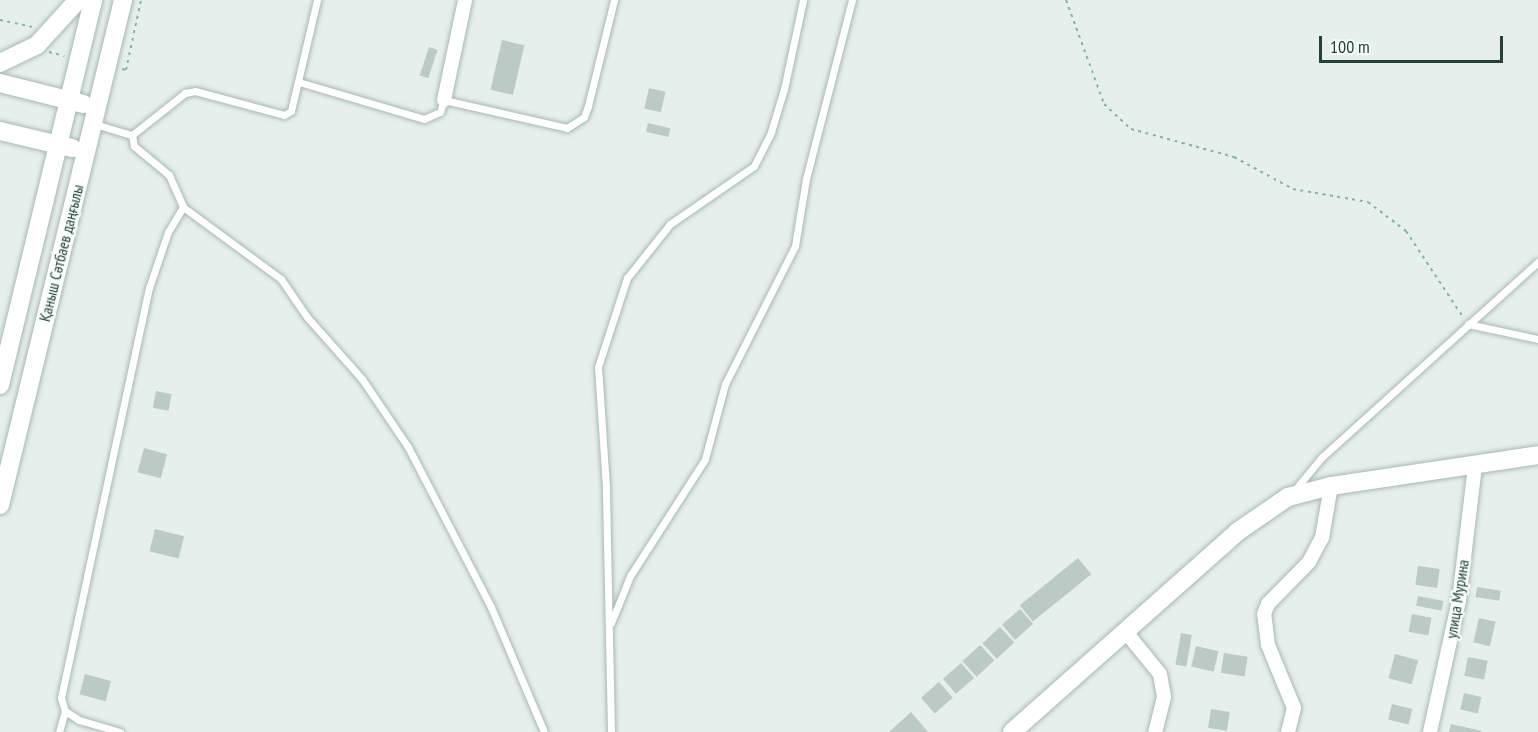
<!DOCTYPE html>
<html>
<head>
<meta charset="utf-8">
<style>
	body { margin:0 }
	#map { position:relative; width:1538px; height:732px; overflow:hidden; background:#e6efeb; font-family:"PT Sans Narrow",sans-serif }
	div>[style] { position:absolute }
	.building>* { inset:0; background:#bbcac4; transform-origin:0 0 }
	.path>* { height:2px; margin-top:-1px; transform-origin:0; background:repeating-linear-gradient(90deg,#86b3a5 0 3px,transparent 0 7.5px) }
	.roads { filter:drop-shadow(0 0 2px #a8b8b2) drop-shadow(0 0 2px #a8b8b2) }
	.lane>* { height:7px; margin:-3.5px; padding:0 3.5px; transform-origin:3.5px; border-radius:3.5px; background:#fff }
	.street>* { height:14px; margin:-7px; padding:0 7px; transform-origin:7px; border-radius:7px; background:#fff }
	.secondary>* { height:18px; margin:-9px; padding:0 9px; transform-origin:9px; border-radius:9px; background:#fff }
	span { translate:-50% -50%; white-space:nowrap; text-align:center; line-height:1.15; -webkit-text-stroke:4.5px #f7fbf9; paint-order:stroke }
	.street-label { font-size:16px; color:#24423a }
	.scale { position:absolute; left:1319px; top:36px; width:184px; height:27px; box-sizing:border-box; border:3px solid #24423a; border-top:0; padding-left:8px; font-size:18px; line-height:21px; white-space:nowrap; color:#24423a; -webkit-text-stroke:4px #f7fbf9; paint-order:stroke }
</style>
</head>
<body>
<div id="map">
	<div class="building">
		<i style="left:502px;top:40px;width:23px;height:51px;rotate:13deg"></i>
		<i style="left:429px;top:47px;width:9px;height:30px;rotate:18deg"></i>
		<i style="left:649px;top:88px;width:17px;height:21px;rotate:13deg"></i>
		<i style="left:648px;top:123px;width:23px;height:9px;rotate:13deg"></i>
		<i style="left:156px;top:391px;width:16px;height:17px;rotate:11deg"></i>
		<i style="left:144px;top:448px;width:24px;height:25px;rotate:15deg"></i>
		<i style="left:155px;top:529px;width:30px;height:23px;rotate:14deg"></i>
		<i style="left:1078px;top:558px;width:21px;height:75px;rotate:51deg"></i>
		<i style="left:1418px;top:566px;width:22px;height:19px;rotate:8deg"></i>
		<i style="left:1477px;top:587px;width:24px;height:10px;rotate:9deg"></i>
		<i style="left:1418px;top:596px;width:26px;height:10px;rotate:11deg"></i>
		<i style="left:1020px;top:609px;width:20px;height:24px;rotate:49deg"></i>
		<i style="left:1412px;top:614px;width:20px;height:18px;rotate:11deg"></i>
		<i style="left:1479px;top:618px;width:17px;height:25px;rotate:13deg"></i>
		<i style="left:1000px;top:627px;width:21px;height:24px;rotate:47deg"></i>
		<i style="left:1181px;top:633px;width:11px;height:32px;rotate:10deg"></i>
		<i style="left:980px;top:645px;width:21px;height:24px;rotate:47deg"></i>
		<i style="left:1196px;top:646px;width:23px;height:21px;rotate:13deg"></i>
		<i style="left:1224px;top:653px;width:24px;height:20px;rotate:9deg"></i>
		<i style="left:1395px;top:654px;width:24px;height:25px;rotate:15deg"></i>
		<i style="left:1468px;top:657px;width:20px;height:19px;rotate:11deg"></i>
		<i style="left:961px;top:663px;width:20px;height:24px;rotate:49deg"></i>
		<i style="left:85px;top:674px;width:27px;height:21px;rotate:15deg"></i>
		<i style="left:939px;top:682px;width:21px;height:24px;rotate:49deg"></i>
		<i style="left:1464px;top:693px;width:18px;height:17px;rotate:13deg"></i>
		<i style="left:1392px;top:704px;width:21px;height:16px;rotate:14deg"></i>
		<i style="left:1211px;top:709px;width:19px;height:19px;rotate:9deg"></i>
		<i style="clip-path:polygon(911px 712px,928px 732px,889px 732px)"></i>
		<i style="clip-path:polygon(1451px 724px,1482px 731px,1481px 732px,1449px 732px)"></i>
	</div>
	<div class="path">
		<i style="left:1066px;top:0;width:111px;rotate:69.9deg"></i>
		<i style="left:1104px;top:104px;width:37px;rotate:43deg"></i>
		<i style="left:1131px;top:129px;width:107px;rotate:15.2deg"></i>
		<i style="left:1234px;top:157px;width:67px;rotate:28.5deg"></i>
		<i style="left:1293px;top:189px;width:76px;rotate:9.8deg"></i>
		<i style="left:1368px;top:202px;width:48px;rotate:37.3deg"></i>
		<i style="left:1406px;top:231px;width:103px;rotate:56.5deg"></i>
		<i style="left:0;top:20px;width:33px;rotate:12deg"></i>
		<i style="left:49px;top:52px;width:16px;rotate:15deg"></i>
		<i style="left:122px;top:69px;width:4px;rotate:14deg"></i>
		<i style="left:126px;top:70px;width:72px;rotate:-77.9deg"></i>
	</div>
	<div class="roads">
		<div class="lane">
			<i style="left:299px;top:82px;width:130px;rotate:16.5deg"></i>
			<i style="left:424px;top:119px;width:17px;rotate:-24deg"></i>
			<i style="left:440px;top:112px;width:13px;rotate:-72deg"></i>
			<i style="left:444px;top:100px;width:126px;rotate:12.8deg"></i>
			<i style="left:567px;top:128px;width:20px;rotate:-33deg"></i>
			<i style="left:584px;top:117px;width:12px;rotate:-70deg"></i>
			<i style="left:588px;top:106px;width:109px;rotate:-76.2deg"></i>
			<i style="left:95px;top:124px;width:39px;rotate:17deg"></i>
			<i style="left:132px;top:135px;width:68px;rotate:-38.4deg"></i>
			<i style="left:185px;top:93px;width:10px;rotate:-11deg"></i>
			<i style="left:195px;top:91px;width:92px;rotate:15.1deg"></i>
			<i style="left:284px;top:115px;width:8px;rotate:-30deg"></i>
			<i style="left:291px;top:111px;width:114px;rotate:-76.8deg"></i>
			<i style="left:132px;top:135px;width:11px;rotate:80deg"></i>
			<i style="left:134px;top:146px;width:45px;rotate:39.6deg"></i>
			<i style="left:169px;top:175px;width:35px;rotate:66deg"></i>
			<i style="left:183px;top:207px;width:122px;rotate:36.3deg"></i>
			<i style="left:281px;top:279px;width:46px;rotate:55.6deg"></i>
			<i style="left:307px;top:317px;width:83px;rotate:48.4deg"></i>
			<i style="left:362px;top:379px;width:82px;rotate:55.9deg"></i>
			<i style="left:408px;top:447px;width:180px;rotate:62.6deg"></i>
			<i style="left:491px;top:607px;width:136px;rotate:67deg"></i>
			<i style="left:1468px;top:324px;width:72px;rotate:12.1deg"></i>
			<i style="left:1293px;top:492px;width:45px;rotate:-50.4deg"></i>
			<i style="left:1322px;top:457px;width:291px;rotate:-42.1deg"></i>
			<i style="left:611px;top:623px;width:51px;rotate:-68deg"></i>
			<i style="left:630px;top:576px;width:139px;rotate:-57.3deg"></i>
			<i style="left:705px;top:459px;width:78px;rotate:-75.1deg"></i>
			<i style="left:725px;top:384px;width:155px;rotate:-63.1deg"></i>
			<i style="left:795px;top:246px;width:68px;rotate:-80.7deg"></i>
			<i style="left:806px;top:179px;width:185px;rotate:-75.6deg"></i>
			<i style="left:59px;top:732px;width:22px;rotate:-74deg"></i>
			<i style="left:120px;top:732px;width:43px;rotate:-163.7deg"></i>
			<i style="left:79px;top:720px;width:17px;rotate:-147deg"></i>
			<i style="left:65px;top:711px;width:14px;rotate:-107deg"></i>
			<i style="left:61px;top:698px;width:419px;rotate:-77.9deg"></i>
			<i style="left:149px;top:288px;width:59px;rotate:-71.3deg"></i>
			<i style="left:168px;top:232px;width:29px;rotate:-59deg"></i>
			<i style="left:611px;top:732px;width:245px;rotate:-91.2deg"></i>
			<i style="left:606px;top:487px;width:120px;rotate:-93.8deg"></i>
			<i style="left:598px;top:367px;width:94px;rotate:-72deg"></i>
			<i style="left:627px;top:278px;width:69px;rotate:-51.5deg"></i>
			<i style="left:670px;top:224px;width:102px;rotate:-34.6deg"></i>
			<i style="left:754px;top:166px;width:38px;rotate:-63deg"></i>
			<i style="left:771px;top:132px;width:45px;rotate:-73.2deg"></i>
			<i style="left:784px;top:89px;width:91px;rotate:-77.9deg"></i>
		</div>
		<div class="street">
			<i style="left:444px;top:100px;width:102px;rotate:-78.1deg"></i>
			<i style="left:1125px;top:631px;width:55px;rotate:50.9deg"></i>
			<i style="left:1160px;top:674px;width:23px;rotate:80deg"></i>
			<i style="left:1164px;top:697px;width:36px;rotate:104deg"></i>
			<i style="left:1288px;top:732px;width:25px;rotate:-76deg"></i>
			<i style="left:1294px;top:708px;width:68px;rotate:-112.4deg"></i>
			<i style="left:1268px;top:645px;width:31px;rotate:-97deg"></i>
			<i style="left:1264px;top:614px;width:11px;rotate:-68deg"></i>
			<i style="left:1268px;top:604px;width:59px;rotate:-45.7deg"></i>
			<i style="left:1309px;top:562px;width:27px;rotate:-62deg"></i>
			<i style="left:1322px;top:538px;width:53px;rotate:-80.2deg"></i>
			<i style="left:1430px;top:732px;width:135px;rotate:-77.6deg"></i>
			<i style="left:1459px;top:600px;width:136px;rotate:-83.2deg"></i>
		</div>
		<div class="secondary">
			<i style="left:0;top:63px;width:41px;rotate:-25.9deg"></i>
			<i style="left:37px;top:45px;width:61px;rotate:-47.7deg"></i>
			<i style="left:0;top:83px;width:86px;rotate:14.2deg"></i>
			<i style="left:0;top:131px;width:74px;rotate:13.3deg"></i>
			<i style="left:0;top:385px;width:396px;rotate:-76.4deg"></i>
			<i style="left:0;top:505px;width:520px;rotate:-76.31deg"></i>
			<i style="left:1012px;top:732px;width:301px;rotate:-41.6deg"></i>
			<i style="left:1237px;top:532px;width:62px;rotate:-34.5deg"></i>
			<i style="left:1288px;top:497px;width:44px;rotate:-14.3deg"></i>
			<i style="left:1331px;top:486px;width:209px;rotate:-8.5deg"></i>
		</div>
	</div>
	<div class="street-label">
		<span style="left:61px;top:253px;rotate:-76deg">Қаныш Сәтбаев даңғылы</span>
		<span style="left:1457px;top:599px;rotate:-81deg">улица Мурина</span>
	</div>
	<div class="scale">100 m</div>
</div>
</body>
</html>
